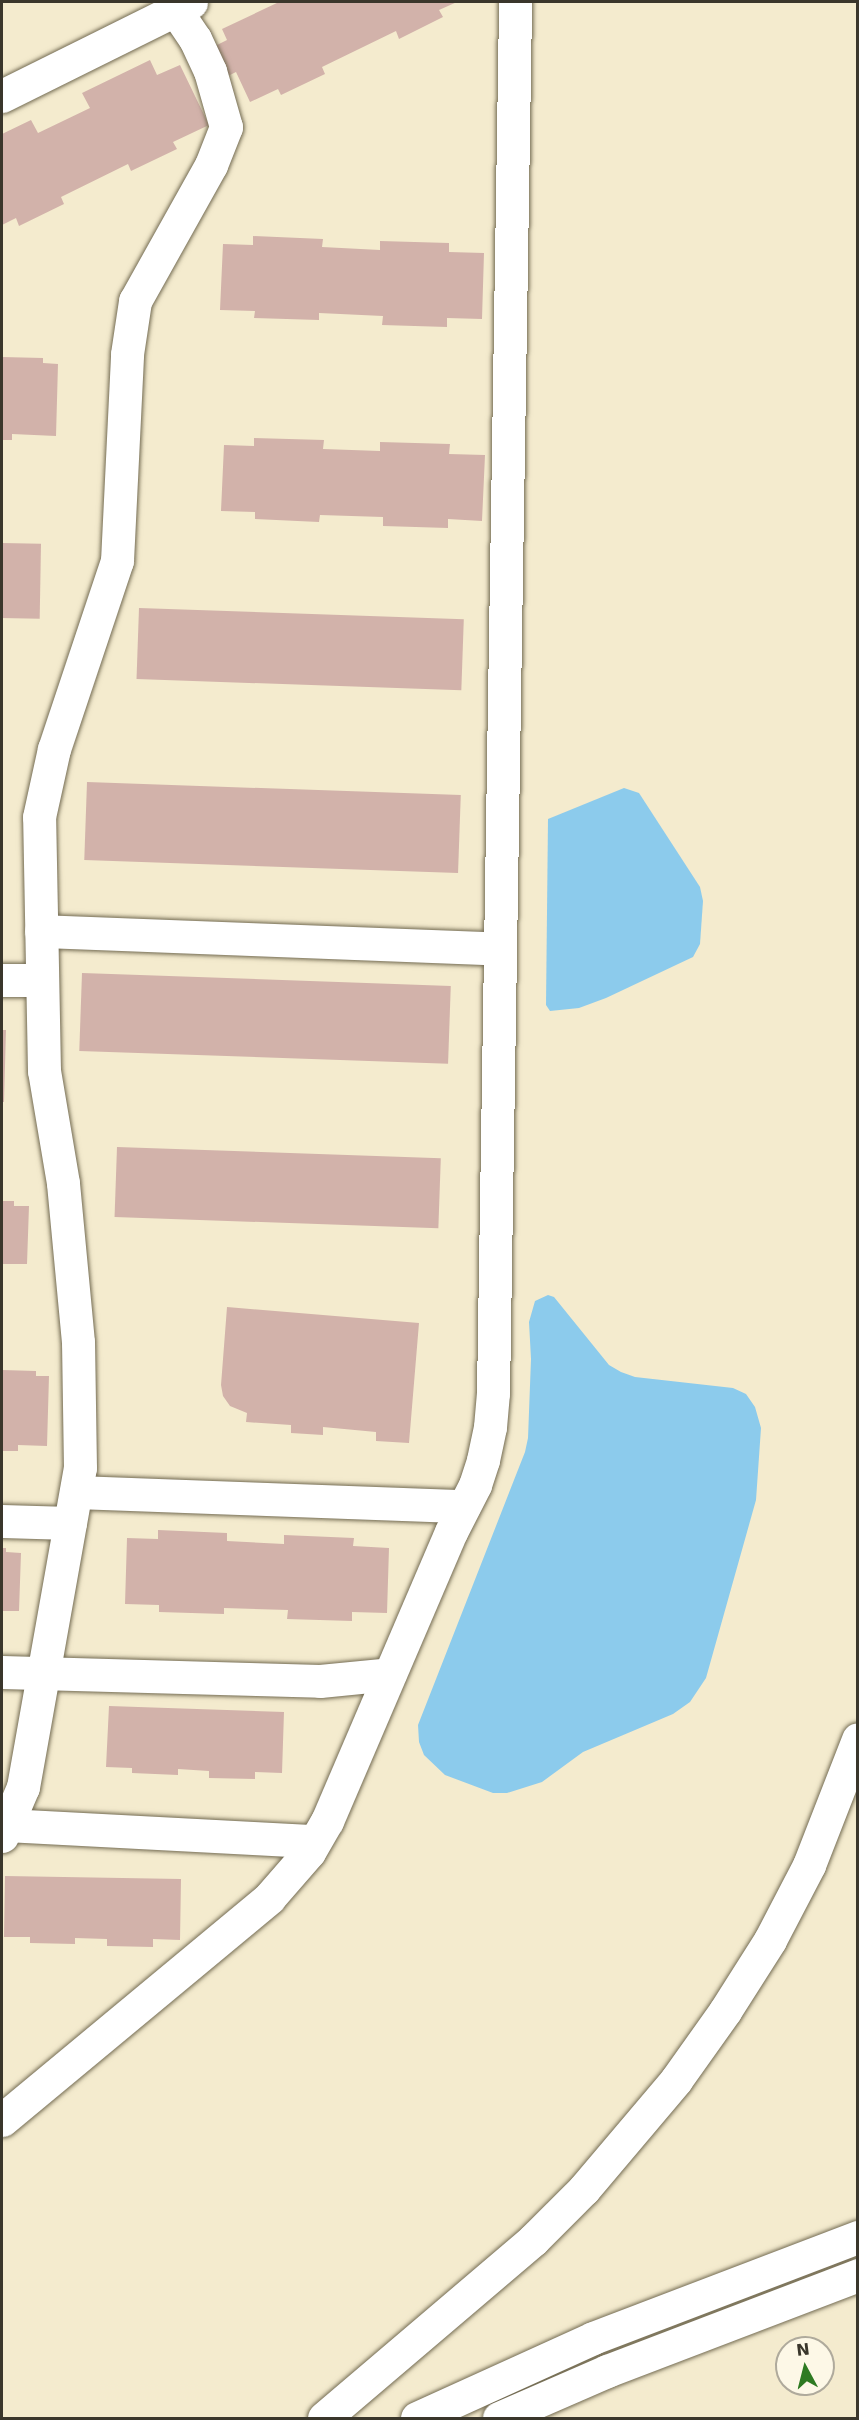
<!DOCTYPE html>
<html>
<head>
<meta charset="utf-8">
<style>
	body { margin:0 }
	#map { position:relative; width:859px; height:2420px; overflow:hidden; background:#f4ebce; font-family:"DejaVu Sans",sans-serif }
	div>[style] { position:absolute }
	.water>* { inset:0; background:#8ccbec }
	.building>* { inset:0; background:#d2b2aa; transform-origin:0 0 }
	.roads { filter:drop-shadow(0 0 2px #736b52) drop-shadow(0 0 2px #736b52) }
	.minor>* { height:33px; margin:-16.5px; padding:0 16.5px; transform-origin:16.5px; border-radius:16.5px; background:#fff }
	.highway>* { height:33px; margin:-16.5px; padding:0 16.5px; transform-origin:16.5px; border-radius:16.5px; background:#fff }
	span { translate:-50% -50%; white-space:nowrap; text-align:center; line-height:1.15; -webkit-text-stroke:6px #fdf8e7; paint-order:stroke }
	.frame { position:absolute; inset:0; border:3px solid #3a362b; pointer-events:none }
	.north { position:absolute; left:775px; top:2336px; width:60px; height:60px; box-sizing:border-box; background:#fdf8e7; border:2px solid #afaa9c; border-radius:50%; rotate:353deg; font-size:16px; font-weight:700; line-height:24px; text-align:center; color:#3a362b }
	.north::after { content:''; display:block; margin:auto; width:21px; height:27px; background:#2e7a22; clip-path:polygon(50% 0,100% 100%,50% 72%,0 100%) }
</style>
</head>
<body>
<div id="map">
	<div class="water">
		<i style="clip-path:polygon(624px 788px,639px 793px,700px 887px,703px 901px,700px 944px,693px 957px,606px 998px,579px 1008px,550px 1011px,546px 1005px,548px 819px)"></i>
		<i style="clip-path:polygon(548px 1295px,554px 1297px,609px 1365px,621px 1372px,635px 1377px,733px 1388px,746px 1394px,755px 1407px,761px 1428px,756px 1500px,706px 1678px,690px 1702px,673px 1714px,583px 1752px,542px 1782px,507px 1793px,493px 1793px,445px 1775px,424px 1755px,419px 1742px,418px 1725px,525px 1452px,528px 1438px,531px 1359px,529px 1322px,535px 1301px)"></i>
	</div>
	<div class="building">
		<i style="clip-path:polygon(279px 2px,457px 2px,439px 10px,443px 17px,399px 39px,396px 31px,322px 67px,325px 74px,281px 95px,278px 89px,250px 102px,236px 72px,226px 77px,211px 48px,227px 40px,222px 29px)"></i>
		<i style="clip-path:polygon(150px 60px,157px 75px,180px 65px,209px 125px,173px 142px,177px 149px,131px 171px,128px 164px,61px 197px,64px 204px,19px 226px,16px 218px,2px 225px,2px 134px,31px 120px,38px 133px,90px 108px,82px 93px)"></i>
		<i style="clip-path:polygon(253px 236px,323px 239px,322px 247px,380px 250px,380px 241px,449px 243px,449px 252px,484px 253px,482px 319px,447px 318px,447px 327px,382px 325px,383px 316px,319px 313px,319px 320px,254px 318px,255px 311px,220px 310px,223px 244px,253px 245px)"></i>
		<i style="clip-path:polygon(2px 357px,43px 358px,43px 363px,58px 364px,56px 436px,12px 434px,12px 440px,2px 440px)"></i>
		<i style="clip-path:polygon(254px 438px,324px 440px,323px 449px,380px 451px,380px 442px,450px 444px,449px 454px,485px 455px,482px 521px,448px 519px,448px 528px,383px 526px,383px 517px,320px 515px,319px 522px,255px 519px,255px 512px,221px 511px,224px 445px,254px 446px)"></i>
		<i style="left:2px;top:543px;width:39px;height:75px;rotate:1deg"></i>
		<i style="left:139px;top:608px;width:325px;height:71px;rotate:2deg"></i>
		<i style="left:87px;top:782px;width:374px;height:78px;rotate:2deg"></i>
		<i style="left:82px;top:973px;width:369px;height:78px;rotate:2deg"></i>
		<i style="clip-path:polygon(2px 1030px,6px 1030px,4px 1102px,2px 1102px)"></i>
		<i style="left:117px;top:1147px;width:324px;height:70px;rotate:2deg"></i>
		<i style="clip-path:polygon(2px 1201px,14px 1201px,14px 1206px,29px 1206px,27px 1264px,2px 1264px)"></i>
		<i style="clip-path:polygon(227px 1307px,419px 1323px,409px 1443px,376px 1441px,376px 1432px,323px 1427px,323px 1435px,291px 1433px,291px 1425px,246px 1422px,247px 1413px,230px 1406px,223px 1396px,221px 1385px)"></i>
		<i style="clip-path:polygon(2px 1370px,36px 1371px,36px 1376px,49px 1376px,47px 1446px,18px 1445px,18px 1451px,2px 1451px)"></i>
		<i style="clip-path:polygon(158px 1530px,227px 1533px,227px 1541px,284px 1544px,284px 1535px,354px 1538px,353px 1546px,389px 1548px,387px 1613px,352px 1612px,352px 1621px,287px 1619px,288px 1610px,224px 1608px,224px 1614px,159px 1612px,159px 1605px,125px 1604px,127px 1538px,158px 1539px)"></i>
		<i style="clip-path:polygon(2px 1548px,6px 1548px,6px 1552px,21px 1553px,19px 1611px,2px 1611px)"></i>
		<i style="clip-path:polygon(109px 1706px,284px 1712px,282px 1773px,255px 1772px,255px 1779px,209px 1778px,209px 1771px,178px 1769px,178px 1775px,132px 1773px,132px 1768px,106px 1767px)"></i>
		<i style="clip-path:polygon(5px 1876px,181px 1879px,180px 1940px,153px 1939px,153px 1947px,107px 1946px,107px 1939px,75px 1938px,75px 1944px,30px 1943px,30px 1937px,4px 1937px)"></i>
	</div>
	<div class="roads">
		<div class="minor">
			<i style="left:2px;top:96px;width:211px;rotate:-26.4deg"></i>
			<i style="left:41px;top:931px;width:459px;rotate:2.2deg"></i>
			<i style="left:2px;top:980px;width:40px"></i>
			<i style="left:76px;top:1492px;width:388px;rotate:2.1deg"></i>
			<i style="left:2px;top:1521px;width:68px;rotate:1.7deg"></i>
			<i style="left:2px;top:1672px;width:318px;rotate:1.6deg"></i>
			<i style="left:320px;top:1681px;width:70px;rotate:-5.7deg"></i>
			<i style="left:6px;top:1825px;width:309px;rotate:3deg"></i>
			<i style="left:2px;top:1836px;width:53px;rotate:-66.8deg"></i>
			<i style="left:23px;top:1787px;width:324px;rotate:-79.9deg"></i>
			<i style="left:80px;top:1468px;width:126px;rotate:-90.9deg"></i>
			<i style="left:78px;top:1342px;width:160px;rotate:-95.4deg"></i>
			<i style="left:63px;top:1183px;width:114px;rotate:-99.6deg"></i>
			<i style="left:44px;top:1071px;width:254px;rotate:-91.1deg"></i>
			<i style="left:39px;top:817px;width:70px;rotate:-77.6deg"></i>
			<i style="left:54px;top:749px;width:198px;rotate:-71.5deg"></i>
			<i style="left:117px;top:561px;width:207px;rotate:-87.2deg"></i>
			<i style="left:127px;top:354px;width:54px;rotate:-81.4deg"></i>
			<i style="left:135px;top:301px;width:156px;rotate:-60.8deg"></i>
			<i style="left:211px;top:165px;width:41px;rotate:-68.5deg"></i>
			<i style="left:226px;top:127px;width:58px;rotate:-105.9deg"></i>
			<i style="left:210px;top:71px;width:35px;rotate:-115deg"></i>
			<i style="left:195px;top:39px;width:36px;rotate:-124deg"></i>
			<i style="left:2px;top:2120px;width:347px;rotate:-39.7deg"></i>
			<i style="left:269px;top:1898px;width:61px;rotate:-49deg"></i>
			<i style="left:309px;top:1852px;width:36px;rotate:-60deg"></i>
			<i style="left:327px;top:1821px;width:314px;rotate:-66.8deg"></i>
			<i style="left:451px;top:1532px;width:53px;rotate:-62.9deg"></i>
			<i style="left:475px;top:1485px;width:26px;rotate:-72deg"></i>
			<i style="left:483px;top:1460px;width:34px;rotate:-78deg"></i>
			<i style="left:490px;top:1427px;width:34px;rotate:-85deg"></i>
			<i style="left:493px;top:1393px;width:1391px;rotate:-89.09deg"></i>
		</div>
		<div class="highway">
			<i style="left:324px;top:2418px;width:275px;rotate:-40.4deg"></i>
			<i style="left:533px;top:2240px;width:72px;rotate:-45deg"></i>
			<i style="left:584px;top:2189px;width:143px;rotate:-49.8deg"></i>
			<i style="left:676px;top:2080px;width:85px;rotate:-54.6deg"></i>
			<i style="left:725px;top:2011px;width:84px;rotate:-57.6deg"></i>
			<i style="left:770px;top:1940px;width:85px;rotate:-62.5deg"></i>
			<i style="left:809px;top:1865px;width:135px;rotate:-68.7deg"></i>
			<i style="left:417px;top:2418px;width:193px;rotate:-24.4deg"></i>
			<i style="left:593px;top:2338px;width:284px;rotate:-20.9deg"></i>
			<i style="left:499px;top:2418px;width:118px;rotate:-23.5deg"></i>
			<i style="left:607px;top:2371px;width:269px;rotate:-20.9deg"></i>
		</div>
	</div>
	<div class="frame"></div>
	<div class="north">N</div>
</div>
</body>
</html>
